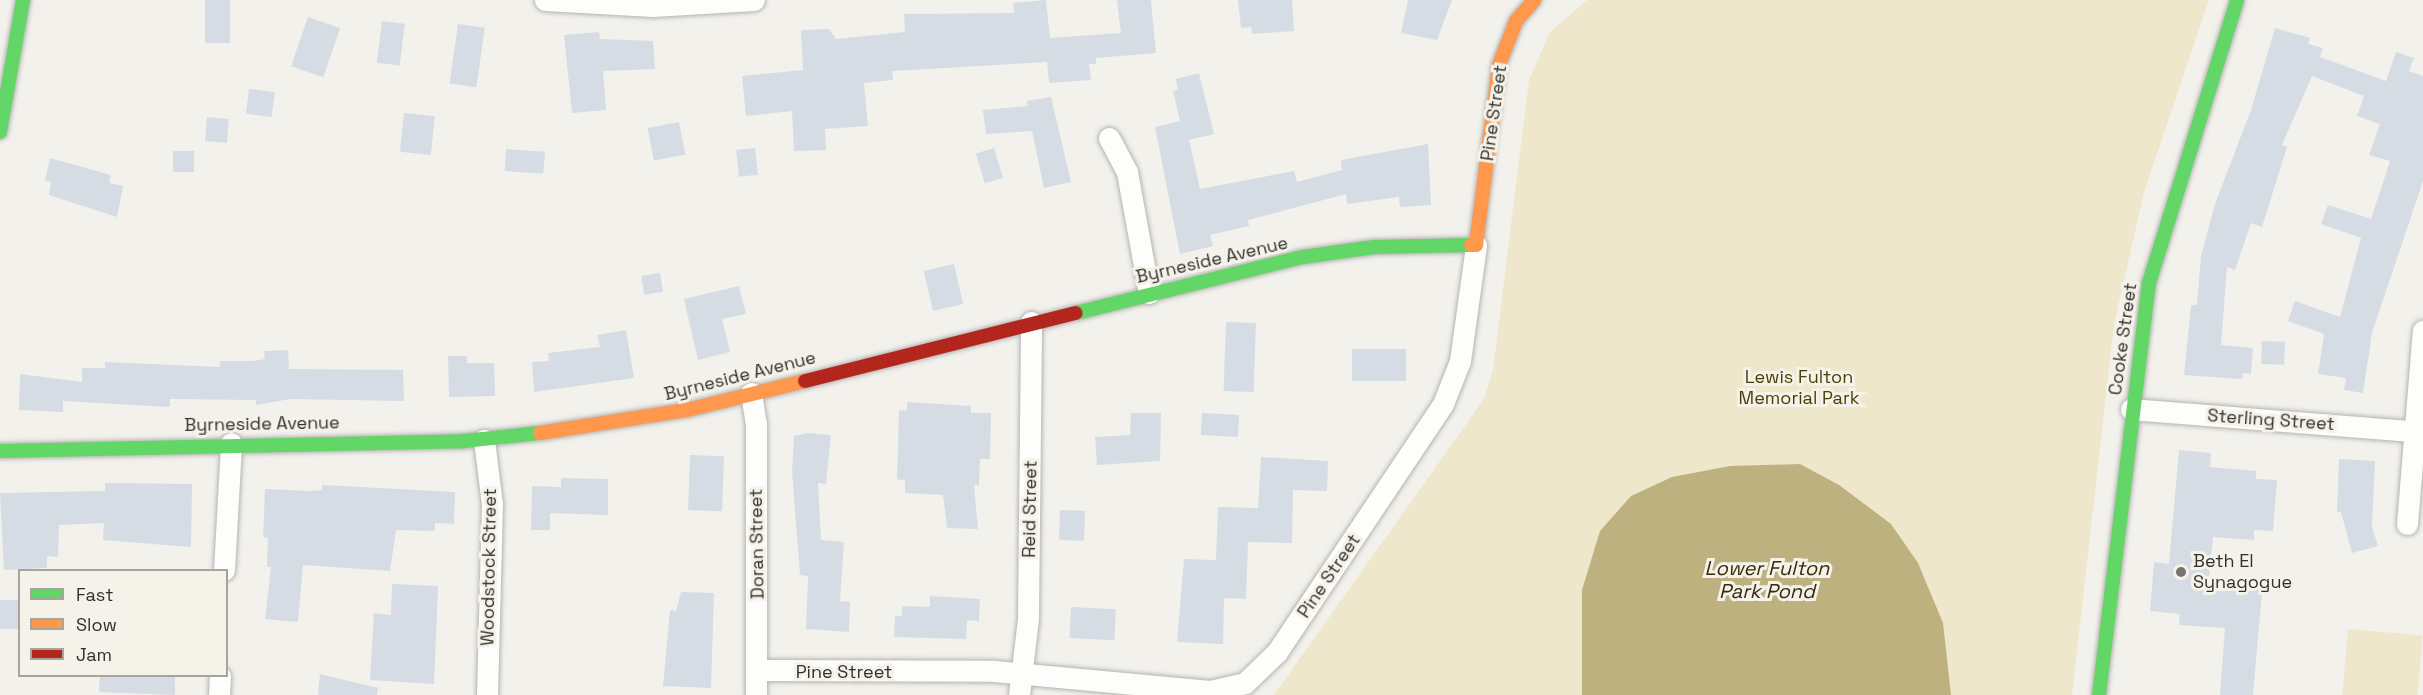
<!DOCTYPE html>
<html>
<head>
<meta charset="utf-8">
<style>
	body { margin:0 }
	#map { position:relative; width:2423px; height:695px; overflow:hidden; background:#f2f1ec; font-family:"Space Grotesk",sans-serif }
	div>[style] { position:absolute }
	.green>* { inset:0; background:#eee7cc; transform-origin:0 0 }
	.water>* { inset:0; background:#beb180 }
	.building>* { inset:0; background:#d6dce4; transform-origin:0 0 }
	.roads { filter:drop-shadow(0 0 2px #b5b4b1) drop-shadow(0 0 2px #b5b4b1) }
	.street>* { height:21px; margin:-10.5px; padding:0 10.5px; transform-origin:10.5px; border-radius:10.5px; background:#fdfdfc }
	.fast>* { height:14px; margin:-7px; padding:0 7px; transform-origin:7px; border-radius:7px; background:#63d668 }
	.slow>* { height:14px; margin:-7px; padding:0 7px; transform-origin:7px; border-radius:7px; background:#ff974d }
	.jam>* { height:14px; margin:-7px; padding:0 7px; transform-origin:7px; border-radius:7px; background:#b3261e }
	.dots>* { width:16px; height:16px; translate:-50% -50%; box-sizing:border-box; border:3px solid #f5f2e9; border-radius:50% }
	span { translate:-50% -50%; white-space:nowrap; text-align:center; line-height:1.15; -webkit-text-stroke:6px #f5f2e9; paint-order:stroke }
	.street-label { font-size:18px; color:#31302d }
	.park-label { font-size:18px; color:#4b3e05 }
	.poi-label { font-size:18px; color:#31302d }
	.left { translate:0 -50%; text-align:left }
	.water-label { font-size:20px; color:#332b0c; font-style:italic }
	.legend { position:absolute; left:18px; top:569px; width:210px; height:108px; box-sizing:border-box; background:#f5f2e9; border:2px solid #a7a49e; margin:0; padding:8px 10px; list-style:none; font-size:18px; color:#31302d }
	.legend li { display:flex; align-items:center; gap:12px; height:30px }
	.legend b { width:30px; border:2px solid #a7a49e }
</style>
</head>
<body>
<div id="map">
	<div class="green">
		<i style="clip-path:polygon(1587px 0,2209px 0,2144px 192px,2114px 325px,2072px 695px,1274px 695px,1484px 399px,1493px 370px,1529px 80px,1550px 32px)"></i>
		<i style="left:2348px;top:629px;width:75px;height:66px;rotate:5deg"></i>
	</div>
	<div class="water">
		<i style="clip-path:polygon(1800px 464px,1839px 485px,1891px 524px,1918px 563px,1943px 623px,1951px 695px,1582px 695px,1582px 590px,1600px 531px,1631px 496px,1672px 477px,1730px 466px)"></i>
	</div>
	<div class="building">
		<i style="left:205px;top:0;width:25px;height:43px"></i>
		<i style="clip-path:polygon(1046px 0,1050px 38px,1121px 33px,1117px 0,1151px 0,1156px 53px,1096px 58px,1096px 64px,1089px 64px,1091px 80px,1049px 83px,1047px 62px,892px 71px,893px 80px,864px 83px,868px 126px,825px 129px,826px 150px,794px 151px,792px 111px,746px 116px,742px 76px,803px 70px,801px 30px,829px 29px,836px 39px,905px 32px,904px 14px,1014px 13px,1013px 3px)"></i>
		<i style="clip-path:polygon(1238px 0,1292px 0,1294px 31px,1252px 34px,1251px 27px,1241px 28px)"></i>
		<i style="clip-path:polygon(1408px 0,1452px 0,1437px 40px,1401px 33px)"></i>
		<i style="left:308px;top:17px;width:34px;height:52px;rotate:19deg"></i>
		<i style="left:382px;top:21px;width:23px;height:42px;rotate:7deg"></i>
		<i style="left:458px;top:24px;width:27px;height:60px;rotate:8deg"></i>
		<i style="clip-path:polygon(2275px 28px,2310px 38px,2308px 44px,2323px 48px,2320px 57px,2386px 81px,2396px 52px,2414px 58px,2409px 71px,2423px 76px,2423px 181px,2372px 333px,2363px 393px,2344px 390px,2346px 378px,2318px 374px,2324px 334px,2288px 321px,2295px 301px,2340px 317px,2361px 238px,2321px 224px,2328px 205px,2371px 219px,2390px 161px,2369px 155px,2380px 124px,2357px 116px,2364px 96px,2312px 76px,2282px 145px,2287px 147px,2262px 227px,2251px 223px,2235px 270px,2227px 267px,2221px 345px,2253px 348px,2251px 374px,2243px 373px,2242px 379px,2184px 375px,2191px 305px,2197px 305px,2201px 256px,2215px 204px,2251px 110px)"></i>
		<i style="clip-path:polygon(599px 32px,600px 39px,653px 41px,655px 69px,603px 71px,606px 110px,572px 113px,564px 35px)"></i>
		<i style="clip-path:polygon(1199px 73px,1214px 134px,1189px 140px,1200px 189px,1294px 171px,1297px 182px,1342px 170px,1341px 160px,1428px 144px,1431px 205px,1400px 207px,1399px 197px,1347px 204px,1346px 194px,1248px 220px,1249px 226px,1210px 235px,1213px 246px,1180px 254px,1155px 127px,1180px 121px,1173px 91px,1178px 90px,1176px 79px)"></i>
		<i style="left:249px;top:89px;width:26px;height:25px;rotate:7deg"></i>
		<i style="clip-path:polygon(1051px 97px,1071px 182px,1044px 188px,1032px 131px,986px 134px,983px 110px,1028px 106px,1027px 101px)"></i>
		<i style="left:404px;top:113px;width:31px;height:39px;rotate:6deg"></i>
		<i style="left:207px;top:117px;width:22px;height:24px;rotate:5deg"></i>
		<i style="left:679px;top:122px;width:33px;height:32px;rotate:79deg"></i>
		<i style="left:755px;top:148px;width:27px;height:19px;rotate:84deg"></i>
		<i style="left:994px;top:148px;width:31px;height:19px;rotate:73deg"></i>
		<i style="left:506px;top:149px;width:39px;height:22px;rotate:4deg"></i>
		<i style="left:173px;top:151px;width:21px;height:21px"></i>
		<i style="clip-path:polygon(50px 158px,111px 175px,109px 183px,123px 186px,117px 217px,49px 195px,51px 182px,45px 181px)"></i>
		<i style="left:954px;top:264px;width:41px;height:31px;rotate:77deg"></i>
		<i style="left:660px;top:273px;width:19px;height:19px;rotate:81deg"></i>
		<i style="clip-path:polygon(739px 286px,746px 314px,722px 319px,730px 352px,698px 360px,684px 299px)"></i>
		<i style="left:1226px;top:322px;width:30px;height:69px;rotate:2deg"></i>
		<i style="clip-path:polygon(626px 330px,634px 378px,534px 392px,532px 362px,549px 361px,548px 353px,600px 347px,597px 335px)"></i>
		<i style="left:2262px;top:341px;width:23px;height:23px;rotate:2deg"></i>
		<i style="left:1352px;top:349px;width:54px;height:32px"></i>
		<i style="clip-path:polygon(288px 350px,289px 369px,403px 370px,404px 401px,290px 399px,256px 405px,256px 400px,170px 399px,170px 407px,63px 401px,63px 412px,19px 410px,20px 374px,82px 382px,82px 368px,105px 368px,105px 362px,220px 367px,220px 361px,254px 361px,265px 359px,264px 351px)"></i>
		<i style="clip-path:polygon(448px 356px,467px 356px,467px 363px,494px 363px,495px 396px,449px 397px)"></i>
		<i style="clip-path:polygon(907px 402px,971px 406px,971px 413px,991px 413px,990px 459px,980px 459px,979px 485px,974px 485px,978px 529px,947px 528px,943px 495px,905px 493px,905px 481px,897px 479px,899px 410px,907px 411px)"></i>
		<i style="clip-path:polygon(1131px 413px,1161px 413px,1160px 461px,1097px 465px,1095px 437px,1130px 435px)"></i>
		<i style="left:1202px;top:413px;width:37px;height:22px;rotate:3deg"></i>
		<i style="clip-path:polygon(808px 433px,831px 435px,826px 484px,818px 483px,821px 540px,844px 542px,840px 601px,850px 602px,849px 632px,806px 629px,808px 576px,800px 575px,792px 472px,794px 436px)"></i>
		<i style="clip-path:polygon(2179px 450px,2211px 453px,2210px 467px,2256px 471px,2256px 479px,2277px 480px,2273px 531px,2254px 530px,2254px 540px,2213px 537px,2209px 576px,2263px 580px,2253px 695px,2220px 695px,2225px 628px,2179px 625px,2180px 614px,2150px 611px,2154px 562px,2169px 564px)"></i>
		<i style="left:690px;top:455px;width:34px;height:55px;rotate:2deg"></i>
		<i style="clip-path:polygon(1261px 457px,1328px 461px,1327px 491px,1293px 490px,1292px 543px,1248px 542px,1246px 599px,1224px 598px,1223px 644px,1177px 642px,1184px 559px,1216px 560px,1218px 507px,1258px 508px)"></i>
		<i style="clip-path:polygon(2339px 459px,2375px 461px,2372px 527px,2378px 546px,2352px 553px,2341px 512px,2337px 512px)"></i>
		<i style="clip-path:polygon(561px 478px,608px 479px,608px 515px,550px 513px,550px 530px,531px 530px,532px 486px,561px 487px)"></i>
		<i style="clip-path:polygon(105px 483px,192px 484px,191px 547px,103px 540px,104px 523px,59px 525px,58px 557px,47px 556px,47px 568px,4px 570px,0 493px,105px 491px)"></i>
		<i style="clip-path:polygon(322px 485px,455px 492px,454px 524px,435px 523px,435px 531px,396px 530px,390px 571px,303px 565px,298px 622px,265px 619px,271px 567px,267px 567px,268px 538px,263px 537px,265px 489px,310px 491px,322px 490px)"></i>
		<i style="left:1060px;top:510px;width:25px;height:30px;rotate:2deg"></i>
		<i style="clip-path:polygon(392px 584px,438px 586px,434px 684px,370px 680px,374px 613px,391px 615px)"></i>
		<i style="clip-path:polygon(681px 592px,714px 593px,711px 688px,663px 686px,670px 610px,676px 611px)"></i>
		<i style="clip-path:polygon(930px 596px,980px 599px,979px 621px,967px 620px,966px 639px,894px 637px,895px 616px,902px 616px,902px 606px,930px 607px)"></i>
		<i style="left:0;top:600px;width:20px;height:29px"></i>
		<i style="left:1071px;top:607px;width:45px;height:31px;rotate:3deg"></i>
		<i style="clip-path:polygon(320px 674px,378px 688px,377px 695px,318px 695px)"></i>
		<i style="clip-path:polygon(100px 675px,175px 675px,175px 695px,99px 692px)"></i>
	</div>
	<div class="roads">
		<div class="street">
			<i style="left:545px;top:0;width:108px;rotate:3.2deg"></i>
			<i style="left:653px;top:6px;width:101px;rotate:-3.4deg"></i>
			<i style="left:1109px;top:138px;width:38px;rotate:62deg"></i>
			<i style="left:1127px;top:172px;width:123px;rotate:79.7deg"></i>
			<i style="left:751px;top:393px;width:30px;rotate:81deg"></i>
			<i style="left:756px;top:423px;width:272px;rotate:90deg"></i>
			<i style="left:2131px;top:409px;width:281px;rotate:4.5deg"></i>
			<i style="left:484px;top:440px;width:64px;rotate:82.9deg"></i>
			<i style="left:492px;top:504px;width:191px;rotate:91.5deg"></i>
			<i style="left:2407px;top:524px;width:194px;rotate:-85.3deg"></i>
			<i style="left:224px;top:570px;width:127px;rotate:-86.8deg"></i>
			<i style="left:757px;top:670px;width:237px;rotate:0.2deg"></i>
			<i style="left:994px;top:671px;width:217px;rotate:5.3deg"></i>
			<i style="left:1210px;top:691px;width:36px;rotate:-13deg"></i>
			<i style="left:1245px;top:683px;width:45px;rotate:-44.1deg"></i>
			<i style="left:1277px;top:652px;width:298px;rotate:-56.2deg"></i>
			<i style="left:1443px;top:404px;width:46px;rotate:-68.4deg"></i>
			<i style="left:1460px;top:361px;width:117px;rotate:-82.1deg"></i>
			<i style="left:219px;top:695px;width:19px;rotate:-87deg"></i>
			<i style="left:1019px;top:695px;width:78px;rotate:-83.3deg"></i>
			<i style="left:1028px;top:618px;width:296px;rotate:-89.4deg"></i>
		</div>
		<div class="fast">
			<i style="left:0;top:132px;width:134px;rotate:-80.1deg"></i>
			<i style="left:1076px;top:313px;width:234px;rotate:-13.9deg"></i>
			<i style="left:1303px;top:257px;width:72px;rotate:-8deg"></i>
			<i style="left:1374px;top:247px;width:97px;rotate:-1.2deg"></i>
			<i style="left:0;top:451px;width:464px;rotate:-1.2deg"></i>
			<i style="left:464px;top:441px;width:76px;rotate:-6deg"></i>
			<i style="left:2099px;top:695px;width:415px;rotate:-83.1deg"></i>
			<i style="left:2149px;top:283px;width:296px;rotate:-72.7deg"></i>
		</div>
		<div class="slow">
			<i style="left:1471px;top:245px;width:5px"></i>
			<i style="left:1476px;top:245px;width:181px;rotate:-82.7deg"></i>
			<i style="left:1499px;top:65px;width:47px;rotate:-68.9deg"></i>
			<i style="left:1516px;top:21px;width:28px;rotate:-49deg"></i>
			<i style="left:540px;top:433px;width:149px;rotate:-8.9deg"></i>
			<i style="left:687px;top:410px;width:122px;rotate:-13.8deg"></i>
		</div>
		<div class="jam">
			<i style="left:805px;top:381px;width:279px;rotate:-14.1deg"></i>
		</div>
	</div>
	<div class="dots">
		<i style="left:2181px;top:572px;background:#757470"></i>
	</div>
	<div class="street-label">
		<span style="left:1494px;top:113px;rotate:-82deg">Pine Street</span>
		<span style="left:1212px;top:260px;rotate:-13deg">Byrneside Avenue</span>
		<span style="left:2123px;top:339px;rotate:-82deg">Cooke Street</span>
		<span style="left:740px;top:376px;rotate:-14deg">Byrneside Avenue</span>
		<span style="left:2271px;top:420px;rotate:4deg">Sterling Street</span>
		<span style="left:262px;top:424px;rotate:-1deg">Byrneside Avenue</span>
		<span style="left:1030px;top:509px;rotate:-89deg">Reid Street</span>
		<span style="left:757px;top:544px;rotate:-91deg">Doran Street</span>
		<span style="left:489px;top:567px;rotate:-89deg">Woodstock Street</span>
		<span style="left:1329px;top:576px;rotate:-56deg">Pine Street</span>
		<span style="left:844px;top:672px">Pine Street</span>
	</div>
	<div class="park-label">
		<span style="left:1799px;top:388px">Lewis Fulton<br>Memorial Park</span>
	</div>
	<div class="poi-label">
		<span class="left" style="left:2193px;top:572px">Beth El<br>Synagogue</span>
	</div>
	<div class="water-label">
		<span style="left:1767px;top:580px">Lower Fulton<br>Park Pond</span>
	</div>
	<ul class="legend">
	<li><b style="height:8px;background:#63d668"></b>Fast</li>
	<li><b style="height:8px;background:#ff974d"></b>Slow</li>
	<li><b style="height:8px;background:#b3261e"></b>Jam</li>
	</ul>
</div>
</body>
</html>
